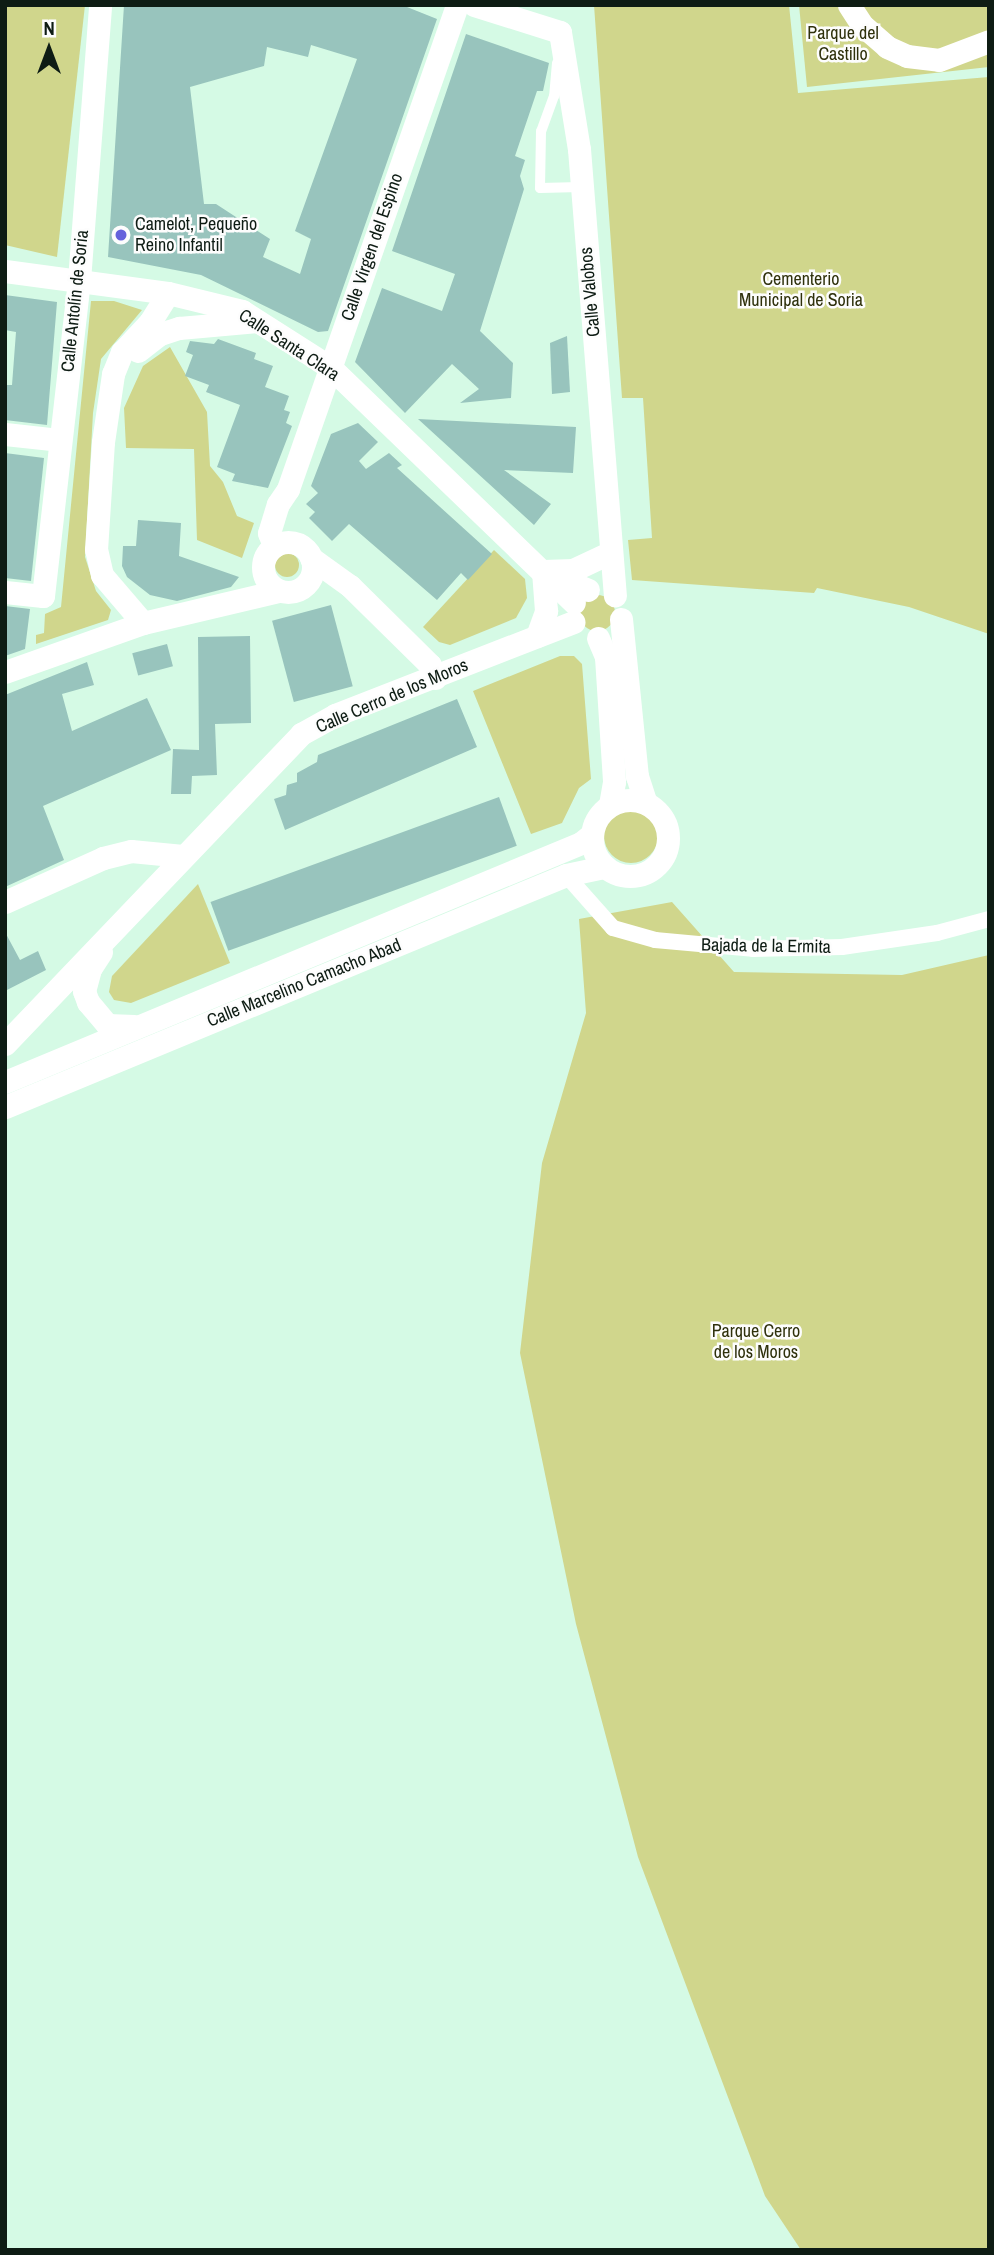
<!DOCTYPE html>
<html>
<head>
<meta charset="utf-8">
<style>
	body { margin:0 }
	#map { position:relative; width:994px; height:2255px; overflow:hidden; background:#d5fae5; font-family:"Archivo Narrow",sans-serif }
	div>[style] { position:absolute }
	.green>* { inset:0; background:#d0d68c }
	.round { border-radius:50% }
	.building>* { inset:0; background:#98c4bd; transform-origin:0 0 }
	.service>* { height:10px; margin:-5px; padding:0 5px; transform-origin:5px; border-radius:5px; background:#fff }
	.pedestrian>* { height:16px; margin:-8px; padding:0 8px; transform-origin:8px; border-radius:8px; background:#fff }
	.minor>* { height:23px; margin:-11.5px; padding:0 11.5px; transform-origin:11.5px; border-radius:11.5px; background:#fff }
	.minor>.ring { margin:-11.5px; padding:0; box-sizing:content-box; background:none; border:23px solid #fff; border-radius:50% }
	.dots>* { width:19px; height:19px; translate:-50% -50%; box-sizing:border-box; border:4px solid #fdfdfd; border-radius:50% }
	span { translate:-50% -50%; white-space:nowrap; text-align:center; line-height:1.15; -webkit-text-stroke:5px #fdfdfd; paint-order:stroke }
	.park-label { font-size:18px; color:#2f310c }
	.poi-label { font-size:18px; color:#0e1c14 }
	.left { translate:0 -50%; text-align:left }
	.street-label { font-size:18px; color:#0e1c14 }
	.frame { position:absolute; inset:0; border:7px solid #0e1c14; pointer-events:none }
	.north { position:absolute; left:14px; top:14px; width:70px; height:70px; -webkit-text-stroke:5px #fdfdfd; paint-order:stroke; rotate:0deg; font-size:19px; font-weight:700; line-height:28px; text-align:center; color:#0e1c14 }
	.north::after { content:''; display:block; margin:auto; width:24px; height:32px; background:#0e1c14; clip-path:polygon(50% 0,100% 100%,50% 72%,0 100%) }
</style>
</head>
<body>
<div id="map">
	<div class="green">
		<i style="clip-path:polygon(5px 5px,85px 5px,57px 257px,5px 245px)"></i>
		<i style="clip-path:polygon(594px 5px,789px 5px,798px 93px,989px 77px,989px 634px,909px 607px,817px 588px,814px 593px,632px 580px,628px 540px,652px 538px,643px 398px,622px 398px)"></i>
		<i style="clip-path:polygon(799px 5px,989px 5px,989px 67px,807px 87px)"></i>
		<i style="clip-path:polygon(91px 301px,114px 301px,142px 310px,101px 359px,93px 413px,85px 557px,96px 591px,111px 610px,108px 620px,36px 644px,36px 635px,44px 633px,45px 614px,61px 607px)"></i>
		<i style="clip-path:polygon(170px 347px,207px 412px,210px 466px,223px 482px,237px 516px,254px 523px,242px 558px,197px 540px,194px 449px,126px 448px,124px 408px,143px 366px)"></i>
		<i style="clip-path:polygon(494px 550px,525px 579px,527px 598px,516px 618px,450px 645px,439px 642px,423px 627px)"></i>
		<i class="round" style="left:275px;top:553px;width:24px;height:24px"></i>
		<i class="round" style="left:579px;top:595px;width:36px;height:36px"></i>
		<i style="clip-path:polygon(560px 656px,574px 656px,582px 664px,591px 779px,579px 788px,562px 823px,531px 834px,473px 691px)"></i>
		<i class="round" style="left:604px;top:809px;width:54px;height:54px"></i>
		<i style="clip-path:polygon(198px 884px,230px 963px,131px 1003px,114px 1000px,109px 992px,112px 976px)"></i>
		<i style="clip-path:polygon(672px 902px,734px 972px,902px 975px,989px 955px,989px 2250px,801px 2250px,765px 2196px,638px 1857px,576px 1624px,520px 1353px,542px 1163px,586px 1013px,579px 919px)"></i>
	</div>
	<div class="building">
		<i style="clip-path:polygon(evenodd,124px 5px,402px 5px,437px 19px,328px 331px,318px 332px,201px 275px,108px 257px,124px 5px,311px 45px,357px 59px,295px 231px,311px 239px,300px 274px,263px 257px,270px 239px,216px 204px,204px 204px,190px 87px,264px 66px,267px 47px,308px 57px,311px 45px)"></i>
		<i style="clip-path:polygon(466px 34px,549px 63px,543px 91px,537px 91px,515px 156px,525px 160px,520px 176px,524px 189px,480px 331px,513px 363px,511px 398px,460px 403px,479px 389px,452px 364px,405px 413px,355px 362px,382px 288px,442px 311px,455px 274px,392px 251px)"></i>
		<i style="clip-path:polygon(5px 295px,57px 302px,47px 425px,5px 420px,5px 385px,12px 385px,16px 332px,5px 330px)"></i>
		<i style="clip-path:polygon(567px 336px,570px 392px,552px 394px,550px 343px)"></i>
		<i style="clip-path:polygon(218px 339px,256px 353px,254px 359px,273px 366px,265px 387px,289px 396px,284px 410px,290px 412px,286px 423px,292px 426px,268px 488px,232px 481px,235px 474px,217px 467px,240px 405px,206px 392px,209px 385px,185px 376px,193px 355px,186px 352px,190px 341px,214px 344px)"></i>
		<i style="clip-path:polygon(418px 419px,576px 427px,573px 473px,504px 470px,551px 504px,534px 525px)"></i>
		<i style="clip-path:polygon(358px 423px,378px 442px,359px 461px,366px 469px,389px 453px,402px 465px,397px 468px,492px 554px,468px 580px,461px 573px,437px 600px,349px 524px,332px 541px,309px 518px,315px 512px,306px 504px,318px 493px,311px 486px,331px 434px)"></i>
		<i style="clip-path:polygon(5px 453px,44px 458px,31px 581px,5px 578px)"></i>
		<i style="clip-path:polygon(138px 520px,181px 523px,179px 556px,239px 577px,231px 587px,177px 601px,150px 595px,127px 577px,122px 566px,123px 546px,136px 546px)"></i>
		<i style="left:331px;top:605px;width:84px;height:61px;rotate:75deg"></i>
		<i style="clip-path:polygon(5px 606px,30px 609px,25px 649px,5px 656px)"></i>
		<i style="clip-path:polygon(250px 636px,251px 723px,215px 724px,217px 775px,192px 776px,191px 794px,171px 794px,173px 749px,199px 750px,198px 637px)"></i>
		<i style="left:167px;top:644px;width:23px;height:36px;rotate:75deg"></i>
		<i style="clip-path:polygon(87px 662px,94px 685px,62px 694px,72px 731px,147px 698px,171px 750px,43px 806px,64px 860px,5px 887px,5px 695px)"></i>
		<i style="clip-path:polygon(457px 699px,477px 747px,285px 830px,274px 799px,286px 795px,287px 785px,297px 782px,297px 773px,317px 762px,318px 755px)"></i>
		<i style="left:499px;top:797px;width:52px;height:307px;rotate:70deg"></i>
		<i style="clip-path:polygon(5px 932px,20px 960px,38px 951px,46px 970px,5px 991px)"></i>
	</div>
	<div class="service">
		<i style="left:557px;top:63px;width:33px;rotate:95deg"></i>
		<i style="left:554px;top:96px;width:37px;rotate:110deg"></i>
		<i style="left:541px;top:131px;width:57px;rotate:91deg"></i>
		<i style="left:540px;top:188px;width:41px;rotate:-1.4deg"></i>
	</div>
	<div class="pedestrian">
		<i style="left:566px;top:875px;width:71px;rotate:48.4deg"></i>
		<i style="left:613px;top:928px;width:44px;rotate:15.9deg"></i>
		<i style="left:655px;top:940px;width:98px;rotate:5.2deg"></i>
		<i style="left:753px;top:949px;width:89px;rotate:-1.3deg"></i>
		<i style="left:842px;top:947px;width:96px;rotate:-8.4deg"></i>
		<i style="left:937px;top:933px;width:54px;rotate:-15.1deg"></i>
	</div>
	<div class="minor">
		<i style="left:474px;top:5px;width:90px;rotate:17.4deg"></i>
		<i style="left:560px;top:32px;width:119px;rotate:80.8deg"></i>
		<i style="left:579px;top:149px;width:448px;rotate:85.4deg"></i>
		<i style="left:849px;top:5px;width:24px;rotate:57deg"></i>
		<i style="left:862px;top:25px;width:33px;rotate:41deg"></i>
		<i style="left:887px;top:47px;width:22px;rotate:24deg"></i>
		<i style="left:907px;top:56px;width:32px;rotate:7deg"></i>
		<i style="left:939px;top:60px;width:53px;rotate:-20.8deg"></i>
		<i style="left:5px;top:271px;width:164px;rotate:7.7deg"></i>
		<i style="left:168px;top:293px;width:76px;rotate:13.7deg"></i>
		<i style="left:242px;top:311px;width:104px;rotate:32.5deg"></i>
		<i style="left:330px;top:367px;width:339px;rotate:44deg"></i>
		<i style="left:138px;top:351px;width:28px;rotate:-38deg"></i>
		<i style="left:160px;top:334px;width:20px;rotate:-18deg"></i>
		<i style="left:179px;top:328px;width:78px;rotate:-5.1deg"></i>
		<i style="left:5px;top:434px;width:54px;rotate:6.3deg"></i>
		<i class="ring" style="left:263px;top:542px;width:27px;height:27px"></i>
		<i style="left:274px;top:546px;width:14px;rotate:-111deg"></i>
		<i style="left:269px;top:533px;width:30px;rotate:-73deg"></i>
		<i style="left:278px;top:504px;width:18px;rotate:-56deg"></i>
		<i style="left:288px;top:489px;width:513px;rotate:-70.75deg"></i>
		<i style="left:311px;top:558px;width:48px;rotate:35.7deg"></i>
		<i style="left:350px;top:586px;width:112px;rotate:44.6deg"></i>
		<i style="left:430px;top:665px;width:14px;rotate:69deg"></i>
		<i style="left:543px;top:571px;width:30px;rotate:-2deg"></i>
		<i style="left:573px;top:570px;width:42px;rotate:-25.3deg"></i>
		<i style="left:553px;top:575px;width:38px;rotate:23deg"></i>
		<i style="left:5px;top:592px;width:38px;rotate:6deg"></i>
		<i style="left:43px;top:596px;width:318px;rotate:-83.5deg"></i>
		<i style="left:79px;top:280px;width:276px;rotate:-85.6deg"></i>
		<i style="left:621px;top:619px;width:158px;rotate:84.2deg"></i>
		<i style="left:637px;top:776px;width:28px;rotate:72deg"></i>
		<i style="left:143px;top:623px;width:63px;rotate:-130.5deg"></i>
		<i style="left:102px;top:575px;width:26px;rotate:-103deg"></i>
		<i style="left:96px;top:550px;width:108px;rotate:-86.3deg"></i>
		<i style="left:103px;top:442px;width:69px;rotate:-81.6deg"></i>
		<i style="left:113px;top:374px;width:24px;rotate:-68deg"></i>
		<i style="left:122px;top:352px;width:41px;rotate:-47deg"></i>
		<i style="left:150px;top:322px;width:34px;rotate:-58deg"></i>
		<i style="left:537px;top:636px;width:27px;rotate:-70deg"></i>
		<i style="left:546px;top:611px;width:40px;rotate:-94.3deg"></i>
		<i style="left:598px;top:638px;width:21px;rotate:67deg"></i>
		<i style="left:606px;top:657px;width:125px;rotate:86.3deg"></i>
		<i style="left:614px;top:782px;width:23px;rotate:100deg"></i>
		<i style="left:5px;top:672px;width:146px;rotate:-19.5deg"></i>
		<i style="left:143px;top:623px;width:139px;rotate:-13.3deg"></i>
		<i class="ring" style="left:592px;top:800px;width:53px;height:53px"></i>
		<i style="left:5px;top:902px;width:107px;rotate:-24.2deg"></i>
		<i style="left:103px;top:858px;width:29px;rotate:-14deg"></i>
		<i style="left:131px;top:851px;width:52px;rotate:5.5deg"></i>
		<i style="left:101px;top:952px;width:20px;rotate:123deg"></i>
		<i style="left:90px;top:969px;width:23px;rotate:105deg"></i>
		<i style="left:84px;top:991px;width:12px;rotate:70deg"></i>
		<i style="left:88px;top:1002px;width:30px;rotate:50deg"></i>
		<i style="left:107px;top:1025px;width:27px;rotate:2deg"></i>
		<i style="left:5px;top:1044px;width:429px;rotate:-46.3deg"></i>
		<i style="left:301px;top:734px;width:39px;rotate:-29deg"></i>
		<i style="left:335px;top:715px;width:256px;rotate:-21.3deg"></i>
		<i style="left:5px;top:1082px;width:624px;rotate:-22.54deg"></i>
		<i style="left:581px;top:843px;width:14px;rotate:-39deg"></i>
		<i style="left:5px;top:1107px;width:607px;rotate:-22.47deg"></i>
		<i style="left:566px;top:875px;width:40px;rotate:-12deg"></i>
	</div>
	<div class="dots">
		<i style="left:121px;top:235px;background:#6663dc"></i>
	</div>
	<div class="park-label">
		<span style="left:843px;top:44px">Parque del<br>Castillo</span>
		<span style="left:801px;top:290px">Cementerio<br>Municipal de Soria</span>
		<span style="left:756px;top:1342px">Parque Cerro<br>de los Moros</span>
	</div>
	<div class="poi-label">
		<span class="left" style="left:135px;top:235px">Camelot, Pequeño<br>Reino Infantil</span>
	</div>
	<div class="street-label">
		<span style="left:372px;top:247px;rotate:-71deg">Calle Virgen del Espino</span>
		<span style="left:590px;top:292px;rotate:-95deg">Calle Valobos</span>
		<span style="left:75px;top:301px;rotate:-84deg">Calle Antolín de Soria</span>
		<span style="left:289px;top:345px;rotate:33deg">Calle Santa Clara</span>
		<span style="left:392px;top:696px;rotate:-23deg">Calle Cerro de los Moros</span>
		<span style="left:766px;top:946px;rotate:1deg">Bajada de la Ermita</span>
		<span style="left:304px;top:983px;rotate:-22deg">Calle Marcelino Camacho Abad</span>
	</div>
	<div class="frame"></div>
	<div class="north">N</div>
</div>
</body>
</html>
